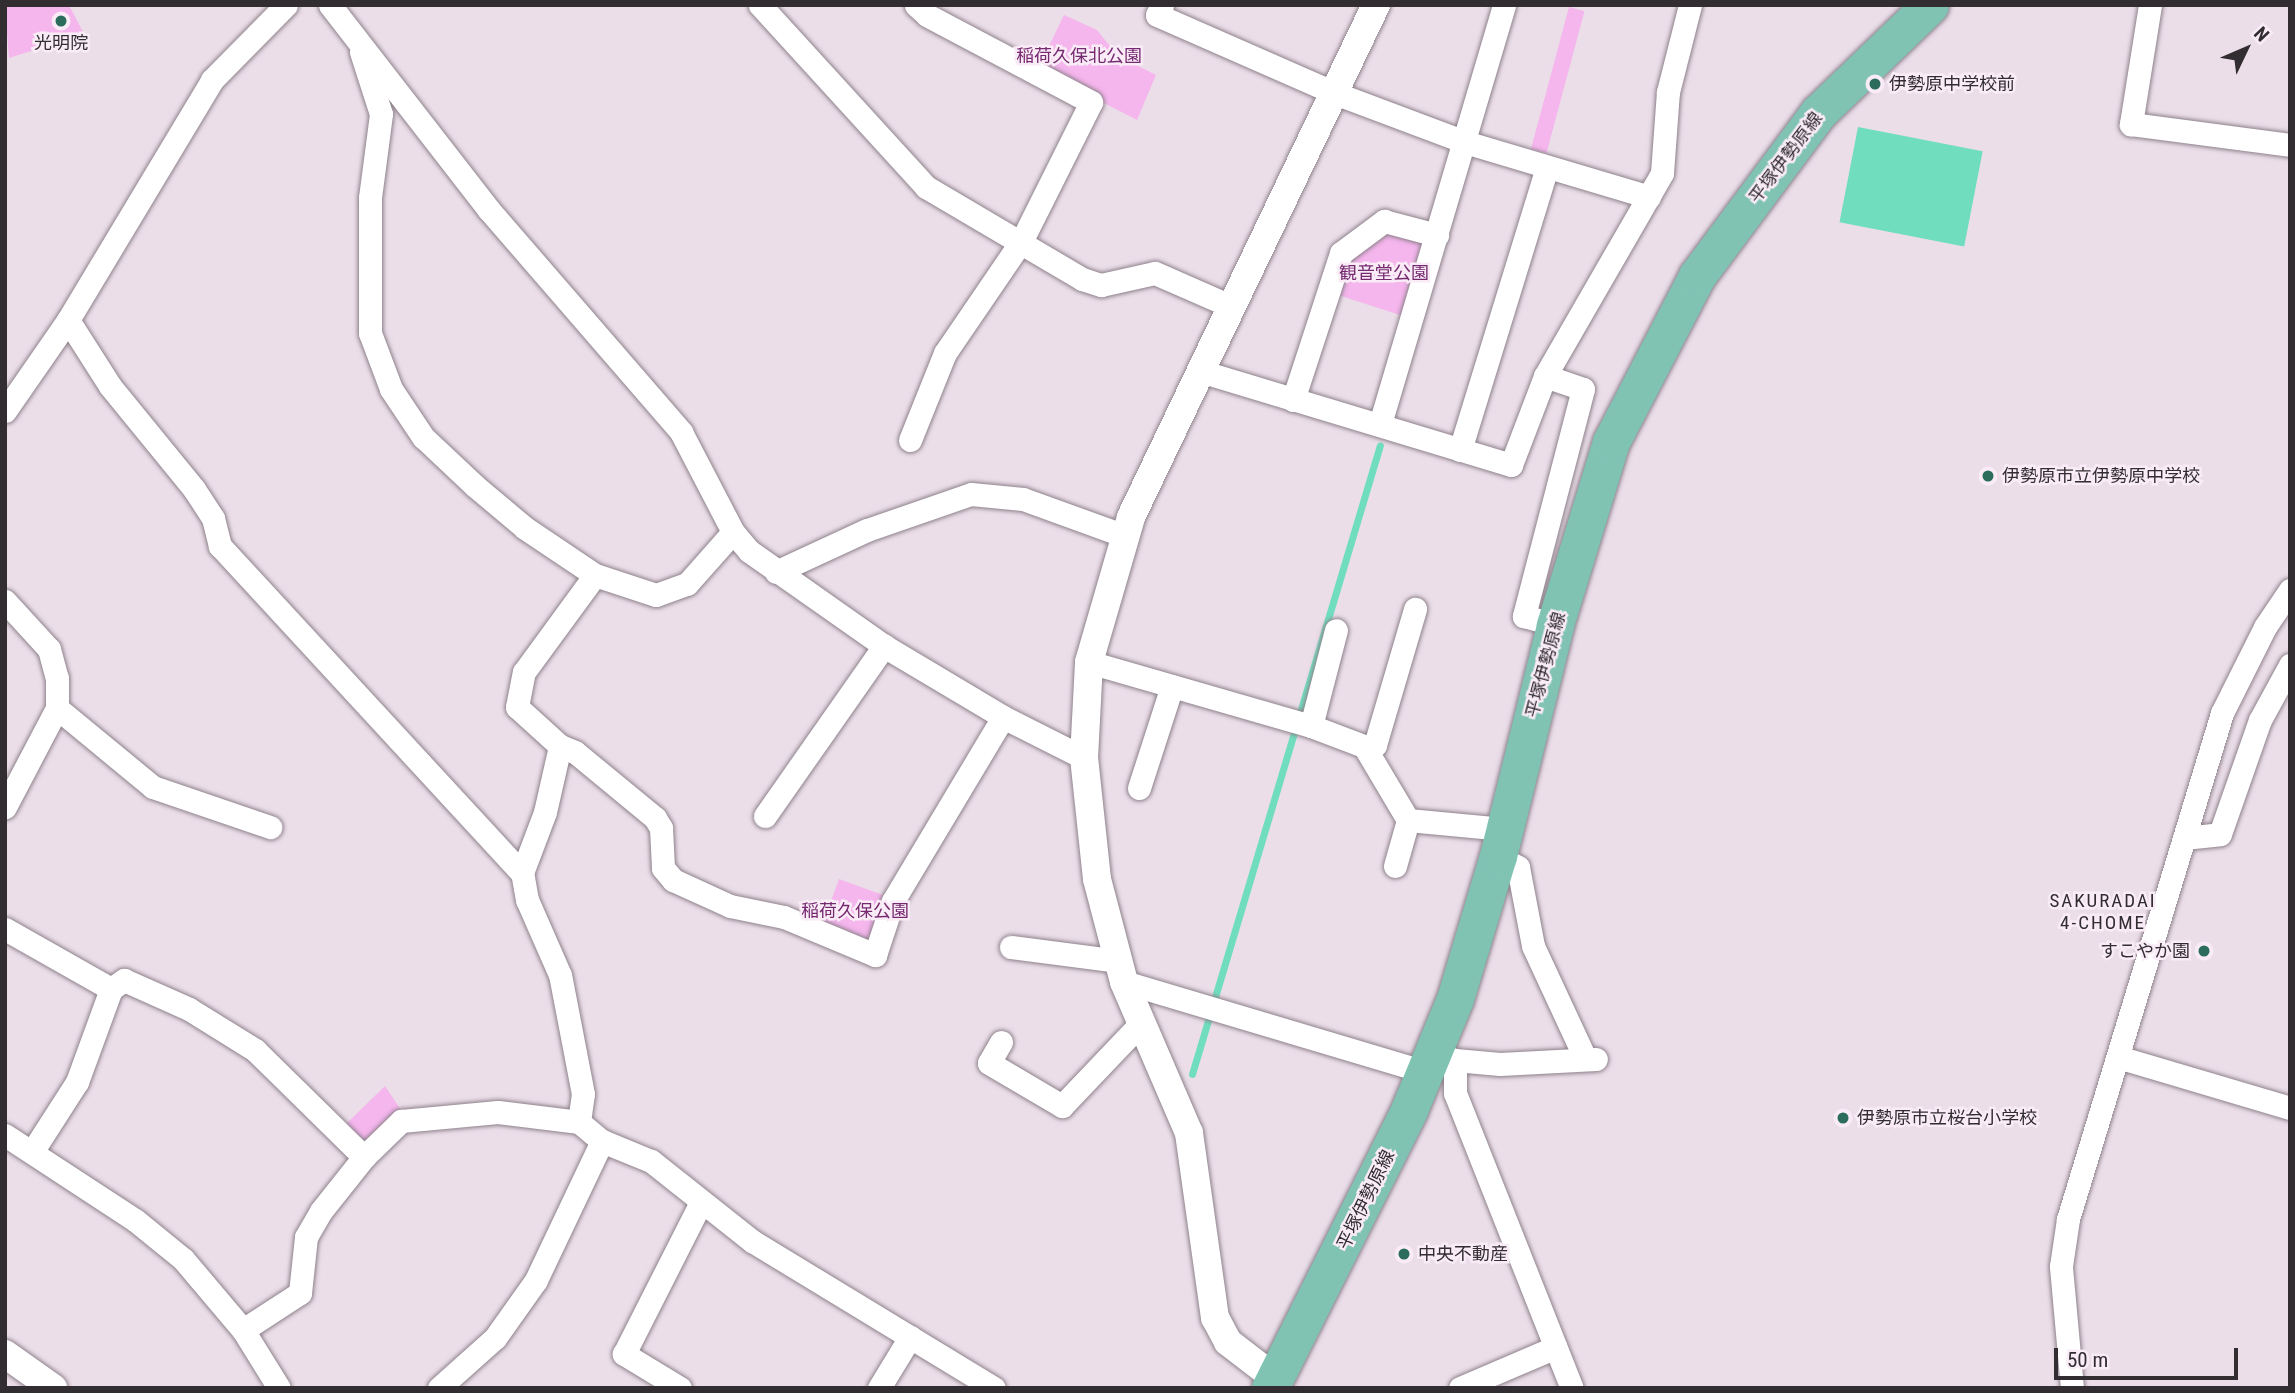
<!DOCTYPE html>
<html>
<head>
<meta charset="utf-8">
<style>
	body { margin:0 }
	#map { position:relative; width:2295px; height:1393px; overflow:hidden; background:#ebdee9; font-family:"Roboto Condensed","Noto Sans JP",sans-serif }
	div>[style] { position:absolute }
	.green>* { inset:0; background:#f5b5ed; transform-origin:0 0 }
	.water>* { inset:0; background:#71ddbf; transform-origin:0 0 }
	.stream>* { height:7px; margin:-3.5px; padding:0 3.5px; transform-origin:3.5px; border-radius:3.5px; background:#71ddbf }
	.roads { filter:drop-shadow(0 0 2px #8e828c) drop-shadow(0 0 2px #8e828c) }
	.minor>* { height:23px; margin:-11.5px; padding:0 11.5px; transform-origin:11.5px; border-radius:11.5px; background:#fff }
	.tertiary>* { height:28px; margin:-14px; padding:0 14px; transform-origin:14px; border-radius:14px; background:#fff }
	.primary>* { height:37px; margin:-18.5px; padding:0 18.5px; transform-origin:18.5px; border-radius:18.5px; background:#80c3b3 }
	.dots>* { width:19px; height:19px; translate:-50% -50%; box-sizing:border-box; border:4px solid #f9ecf7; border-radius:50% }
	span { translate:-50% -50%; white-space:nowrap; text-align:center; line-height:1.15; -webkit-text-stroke:5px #f9ecf7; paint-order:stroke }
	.poi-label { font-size:18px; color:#322d31 }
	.left { translate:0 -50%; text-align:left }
	.right { translate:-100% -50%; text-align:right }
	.park-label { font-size:18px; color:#762970 }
	.street-label { font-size:18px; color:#322d31 }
	.neighbourhood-label { font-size:19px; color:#322d31; letter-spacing:2px }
	.frame { position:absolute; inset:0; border:7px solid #322d31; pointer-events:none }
	.north { position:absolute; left:2211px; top:14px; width:70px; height:70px; -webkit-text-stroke:5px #f9ecf7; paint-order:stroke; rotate:46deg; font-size:19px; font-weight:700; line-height:28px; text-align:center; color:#322d31 }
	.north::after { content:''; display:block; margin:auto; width:24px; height:32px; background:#322d31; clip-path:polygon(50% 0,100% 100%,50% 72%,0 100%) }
	.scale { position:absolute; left:2054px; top:1348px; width:184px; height:32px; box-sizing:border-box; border:4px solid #322d31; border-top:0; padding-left:9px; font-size:21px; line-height:24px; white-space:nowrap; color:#322d31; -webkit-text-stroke:5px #f9ecf7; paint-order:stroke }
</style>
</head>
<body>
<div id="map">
	<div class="green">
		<i style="clip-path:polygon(5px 5px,69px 5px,84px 34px,9px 58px)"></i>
		<i style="left:1569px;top:7px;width:16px;height:147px;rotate:15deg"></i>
		<i style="clip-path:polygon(1064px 15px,1097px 30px,1118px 56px,1156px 75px,1137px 120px,1038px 69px)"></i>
		<i style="clip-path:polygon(1387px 228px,1422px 239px,1428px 246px,1406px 317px,1335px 294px,1345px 260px)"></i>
		<i style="left:839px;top:879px;width:51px;height:50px;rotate:20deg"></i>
		<i style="clip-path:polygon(385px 1086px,401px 1110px,370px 1141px,358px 1143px,343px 1127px)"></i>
	</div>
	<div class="water">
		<i style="left:1858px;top:127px;width:127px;height:97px;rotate:11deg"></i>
	</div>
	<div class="stream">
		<i style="left:1192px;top:1074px;width:656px;rotate:-73.36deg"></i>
	</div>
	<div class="roads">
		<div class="minor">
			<i style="left:330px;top:5px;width:259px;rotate:52.2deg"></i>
			<i style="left:489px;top:210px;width:294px;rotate:49.1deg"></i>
			<i style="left:681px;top:432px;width:113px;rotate:62.5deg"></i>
			<i style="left:733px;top:532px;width:25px;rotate:50deg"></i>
			<i style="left:749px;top:551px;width:165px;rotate:35.1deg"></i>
			<i style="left:884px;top:646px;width:139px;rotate:30.8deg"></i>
			<i style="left:1003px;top:717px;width:91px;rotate:26.8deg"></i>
			<i style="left:760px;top:5px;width:246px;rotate:47.6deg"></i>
			<i style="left:926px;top:187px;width:181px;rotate:30.5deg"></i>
			<i style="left:1082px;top:279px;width:20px;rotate:18deg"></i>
			<i style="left:1101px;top:285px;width:55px;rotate:-12.5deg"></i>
			<i style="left:1155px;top:273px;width:82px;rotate:23.7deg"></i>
			<i style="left:1162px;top:5px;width:11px;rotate:117deg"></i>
			<i style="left:1157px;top:15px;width:191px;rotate:23.7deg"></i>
			<i style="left:1332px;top:92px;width:142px;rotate:20.6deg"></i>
			<i style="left:1465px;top:142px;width:192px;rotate:16.6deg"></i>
			<i style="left:2150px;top:5px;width:121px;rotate:99.1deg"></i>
			<i style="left:2131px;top:124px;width:160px;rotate:7.5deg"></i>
			<i style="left:361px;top:52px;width:65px;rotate:72.1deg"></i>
			<i style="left:381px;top:114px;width:85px;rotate:97.5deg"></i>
			<i style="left:370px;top:198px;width:135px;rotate:90deg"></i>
			<i style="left:370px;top:333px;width:60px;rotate:69.4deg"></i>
			<i style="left:391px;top:389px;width:58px;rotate:56.3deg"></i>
			<i style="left:423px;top:437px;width:71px;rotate:43.3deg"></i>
			<i style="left:475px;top:486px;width:65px;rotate:40deg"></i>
			<i style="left:525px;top:528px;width:84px;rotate:33.9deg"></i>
			<i style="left:68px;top:320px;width:78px;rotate:57.5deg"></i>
			<i style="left:110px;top:386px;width:133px;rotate:50.8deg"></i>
			<i style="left:194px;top:489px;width:35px;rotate:57deg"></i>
			<i style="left:213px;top:518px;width:29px;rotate:76deg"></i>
			<i style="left:220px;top:546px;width:445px;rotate:47.3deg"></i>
			<i style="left:1200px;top:371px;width:325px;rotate:16.8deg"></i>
			<i style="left:1511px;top:465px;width:95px;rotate:-69.1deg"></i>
			<i style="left:1545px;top:376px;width:234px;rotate:-60deg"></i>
			<i style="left:1662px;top:173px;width:81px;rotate:-85.8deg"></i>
			<i style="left:1668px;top:92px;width:90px;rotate:-75.8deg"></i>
			<i style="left:1545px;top:376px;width:40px;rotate:18.9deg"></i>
			<i style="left:1583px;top:389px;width:235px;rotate:104.6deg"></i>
			<i style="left:1524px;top:616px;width:32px;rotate:16deg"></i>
			<i style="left:1293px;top:400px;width:155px;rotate:-71.9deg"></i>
			<i style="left:1341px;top:253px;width:54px;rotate:-36.7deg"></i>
			<i style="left:1384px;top:221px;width:55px;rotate:14.8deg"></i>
			<i style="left:5px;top:411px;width:111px;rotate:-55.3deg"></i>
			<i style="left:68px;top:320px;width:280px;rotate:-59deg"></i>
			<i style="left:212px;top:80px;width:105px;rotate:-45.4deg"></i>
			<i style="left:1380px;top:424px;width:437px;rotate:-73.5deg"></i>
			<i style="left:910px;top:440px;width:94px;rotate:-68.1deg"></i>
			<i style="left:945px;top:353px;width:137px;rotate:-55.7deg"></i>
			<i style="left:1022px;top:240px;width:154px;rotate:-63.4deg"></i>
			<i style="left:1091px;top:102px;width:186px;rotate:-152.1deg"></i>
			<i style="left:927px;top:15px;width:15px;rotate:-138deg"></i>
			<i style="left:1460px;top:450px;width:296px;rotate:-72.9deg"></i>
			<i style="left:776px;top:572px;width:100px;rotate:-24.8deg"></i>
			<i style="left:867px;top:530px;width:110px;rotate:-19.1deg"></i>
			<i style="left:971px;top:494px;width:52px;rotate:5.5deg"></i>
			<i style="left:1023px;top:499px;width:109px;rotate:19.9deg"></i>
			<i style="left:5px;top:601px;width:65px;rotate:47.5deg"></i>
			<i style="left:49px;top:649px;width:30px;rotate:75deg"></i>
			<i style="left:57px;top:678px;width:30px;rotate:90deg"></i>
			<i style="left:57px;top:708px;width:112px;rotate:117.7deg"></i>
			<i style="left:1089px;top:662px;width:231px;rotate:16.1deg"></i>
			<i style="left:1311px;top:726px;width:57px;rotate:20.7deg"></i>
			<i style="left:1364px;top:746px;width:86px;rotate:59.3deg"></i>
			<i style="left:1408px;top:820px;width:96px;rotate:5.4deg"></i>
			<i style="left:57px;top:708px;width:124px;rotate:39.5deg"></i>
			<i style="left:153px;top:787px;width:124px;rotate:18.9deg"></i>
			<i style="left:1311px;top:726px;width:99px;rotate:-75.4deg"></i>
			<i style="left:560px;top:746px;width:16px;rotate:22deg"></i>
			<i style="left:575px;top:752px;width:104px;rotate:39.5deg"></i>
			<i style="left:655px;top:818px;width:12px;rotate:59deg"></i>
			<i style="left:661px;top:828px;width:40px;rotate:87.1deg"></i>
			<i style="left:663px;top:868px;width:16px;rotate:50deg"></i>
			<i style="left:673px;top:880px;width:63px;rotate:24.5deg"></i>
			<i style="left:730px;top:906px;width:55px;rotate:11.5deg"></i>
			<i style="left:784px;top:917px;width:99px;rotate:22.7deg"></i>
			<i style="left:875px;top:955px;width:57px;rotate:-71.6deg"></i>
			<i style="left:893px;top:901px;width:214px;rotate:-59.1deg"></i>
			<i style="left:1368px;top:752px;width:10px;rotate:-45deg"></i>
			<i style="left:1375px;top:745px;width:142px;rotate:-73.6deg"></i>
			<i style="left:1139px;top:788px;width:107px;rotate:-72.1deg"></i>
			<i style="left:765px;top:816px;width:208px;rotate:-55deg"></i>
			<i style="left:2184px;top:838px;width:36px;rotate:-6deg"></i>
			<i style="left:2220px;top:834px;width:121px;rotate:-70.7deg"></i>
			<i style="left:2260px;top:720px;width:63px;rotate:-61.4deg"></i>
			<i style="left:1498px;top:856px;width:23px;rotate:29deg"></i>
			<i style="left:1518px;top:867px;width:80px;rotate:79.2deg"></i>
			<i style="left:1533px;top:946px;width:123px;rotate:65.1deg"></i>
			<i style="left:1395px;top:866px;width:48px;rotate:-74.2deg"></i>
			<i style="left:5px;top:929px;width:122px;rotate:29.5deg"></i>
			<i style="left:1011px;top:947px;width:109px;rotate:7.4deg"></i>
			<i style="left:1124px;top:982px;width:314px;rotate:16.6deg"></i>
			<i style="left:1001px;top:1042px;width:24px;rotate:120deg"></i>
			<i style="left:989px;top:1063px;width:85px;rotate:30.5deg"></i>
			<i style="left:1062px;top:1106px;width:115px;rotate:-46.4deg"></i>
			<i style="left:1434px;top:1052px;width:22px;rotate:21deg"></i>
			<i style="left:1455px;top:1060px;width:33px;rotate:90deg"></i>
			<i style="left:1455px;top:1093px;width:317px;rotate:68.4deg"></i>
			<i style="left:2118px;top:1057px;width:179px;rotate:16.5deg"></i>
			<i style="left:1455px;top:1060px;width:45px;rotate:5.1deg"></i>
			<i style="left:1500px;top:1064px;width:96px;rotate:-3deg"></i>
			<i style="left:579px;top:1122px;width:28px;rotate:-82deg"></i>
			<i style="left:583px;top:1094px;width:121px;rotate:-100.9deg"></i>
			<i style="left:560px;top:975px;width:82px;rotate:-113.7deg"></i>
			<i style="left:527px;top:900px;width:27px;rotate:-100deg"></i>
			<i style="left:522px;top:873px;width:65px;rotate:-69.3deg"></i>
			<i style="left:545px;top:812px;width:68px;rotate:-77.2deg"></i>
			<i style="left:560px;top:746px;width:58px;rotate:-137.8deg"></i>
			<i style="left:517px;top:707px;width:36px;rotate:-79deg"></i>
			<i style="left:524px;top:672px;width:120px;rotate:-53.8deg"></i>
			<i style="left:595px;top:575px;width:64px;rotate:18.2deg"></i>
			<i style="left:656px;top:595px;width:33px;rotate:-20deg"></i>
			<i style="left:687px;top:584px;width:69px;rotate:-48.5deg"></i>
			<i style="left:5px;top:1135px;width:155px;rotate:33.2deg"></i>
			<i style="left:135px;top:1220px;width:62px;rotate:39.1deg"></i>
			<i style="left:183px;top:1259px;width:93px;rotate:49.8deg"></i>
			<i style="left:243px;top:1330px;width:68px;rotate:58.2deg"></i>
			<i style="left:32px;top:1152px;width:83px;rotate:-57.3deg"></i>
			<i style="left:77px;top:1082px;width:99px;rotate:-69.9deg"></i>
			<i style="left:111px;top:989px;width:16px;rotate:-35deg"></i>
			<i style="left:124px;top:980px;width:71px;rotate:24deg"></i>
			<i style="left:189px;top:1009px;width:78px;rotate:31.8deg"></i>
			<i style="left:255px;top:1050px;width:153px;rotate:44.5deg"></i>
			<i style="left:243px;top:1330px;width:68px;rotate:-33deg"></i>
			<i style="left:300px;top:1293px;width:56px;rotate:-83.9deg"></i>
			<i style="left:306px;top:1237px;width:30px;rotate:-60deg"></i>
			<i style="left:321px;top:1211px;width:69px;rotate:-51.5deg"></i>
			<i style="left:364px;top:1157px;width:52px;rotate:-44.2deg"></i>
			<i style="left:401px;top:1121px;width:97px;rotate:-5.3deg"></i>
			<i style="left:498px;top:1112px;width:82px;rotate:7deg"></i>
			<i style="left:579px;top:1122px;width:30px;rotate:40deg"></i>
			<i style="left:602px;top:1141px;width:53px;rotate:22.2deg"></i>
			<i style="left:651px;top:1161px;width:129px;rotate:38.4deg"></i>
			<i style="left:752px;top:1241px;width:283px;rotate:31.3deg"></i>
			<i style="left:439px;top:1388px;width:75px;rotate:-41.8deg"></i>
			<i style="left:495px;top:1338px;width:71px;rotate:-54.7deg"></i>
			<i style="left:536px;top:1280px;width:154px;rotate:-64.6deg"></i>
			<i style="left:680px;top:1388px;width:66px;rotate:-148.7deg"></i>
			<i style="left:624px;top:1354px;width:170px;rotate:-63.1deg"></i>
			<i style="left:879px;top:1388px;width:60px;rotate:-58.7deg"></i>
			<i style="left:1460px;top:1388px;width:104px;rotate:-23.1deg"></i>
			<i style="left:2072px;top:1388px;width:122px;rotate:-95.2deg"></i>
			<i style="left:2061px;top:1266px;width:48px;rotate:-81.5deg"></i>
			<i style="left:2068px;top:1219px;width:529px;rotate:-73.07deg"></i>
			<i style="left:2222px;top:713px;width:96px;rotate:-63.4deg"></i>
			<i style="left:2265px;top:627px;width:45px;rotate:-56deg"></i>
		</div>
		<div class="tertiary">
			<i style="left:5px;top:1354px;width:59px;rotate:35.3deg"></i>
			<i style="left:1276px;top:1379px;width:61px;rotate:-142.4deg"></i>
			<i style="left:1228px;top:1342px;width:27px;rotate:-118deg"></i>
			<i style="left:1215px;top:1318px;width:187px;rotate:-98deg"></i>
			<i style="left:1189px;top:1133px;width:164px;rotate:-113.3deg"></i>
			<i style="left:1124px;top:982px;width:106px;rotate:-104.7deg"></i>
			<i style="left:1097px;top:879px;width:122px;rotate:-96.1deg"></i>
			<i style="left:1084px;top:758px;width:96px;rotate:-87deg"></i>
			<i style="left:1089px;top:662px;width:151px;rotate:-73.8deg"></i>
			<i style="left:1131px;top:517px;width:568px;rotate:-64.43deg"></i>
		</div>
		<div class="primary">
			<i style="left:1270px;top:1388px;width:311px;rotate:-63.4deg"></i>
			<i style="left:1409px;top:1110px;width:120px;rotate:-67.5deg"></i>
			<i style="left:1455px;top:999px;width:149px;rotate:-73.3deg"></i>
			<i style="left:1498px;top:856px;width:238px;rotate:-76.1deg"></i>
			<i style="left:1555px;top:625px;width:191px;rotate:-73deg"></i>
			<i style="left:1611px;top:442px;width:187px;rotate:-62.6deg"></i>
			<i style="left:1697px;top:276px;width:204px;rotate:-53.4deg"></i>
			<i style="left:1819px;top:112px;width:154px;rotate:-43.9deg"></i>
		</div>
	</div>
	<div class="dots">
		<i style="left:61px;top:21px;background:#2b6c5c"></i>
		<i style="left:1875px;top:84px;background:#2b6c5c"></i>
		<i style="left:1988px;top:476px;background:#2b6c5c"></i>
		<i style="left:2204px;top:951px;background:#2b6c5c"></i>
		<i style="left:1843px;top:1118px;background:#2b6c5c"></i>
		<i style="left:1404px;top:1254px;background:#2b6c5c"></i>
	</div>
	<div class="poi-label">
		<span style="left:61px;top:43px">光明院</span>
		<span class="left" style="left:1889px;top:84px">伊勢原中学校前</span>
		<span class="left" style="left:2002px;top:476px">伊勢原市立伊勢原中学校</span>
		<span class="right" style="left:2190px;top:951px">すこやか園</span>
		<span class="left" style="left:1857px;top:1118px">伊勢原市立桜台小学校</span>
		<span class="left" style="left:1418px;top:1254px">中央不動産</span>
	</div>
	<div class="park-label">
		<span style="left:1079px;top:56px">稲荷久保北公園</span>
		<span style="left:1384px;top:273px">観音堂公園</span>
		<span style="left:855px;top:911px">稲荷久保公園</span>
	</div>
	<div class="street-label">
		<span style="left:1786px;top:158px;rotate:-53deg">平塚伊勢原線</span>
		<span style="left:1546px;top:665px;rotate:-75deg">平塚伊勢原線</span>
		<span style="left:1366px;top:1200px;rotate:-64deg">平塚伊勢原線</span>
	</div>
	<div class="neighbourhood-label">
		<span style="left:2103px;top:912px">SAKURADAI<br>4-CHOME</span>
	</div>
	<div class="frame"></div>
	<div class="north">N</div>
	<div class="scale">50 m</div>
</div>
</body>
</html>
